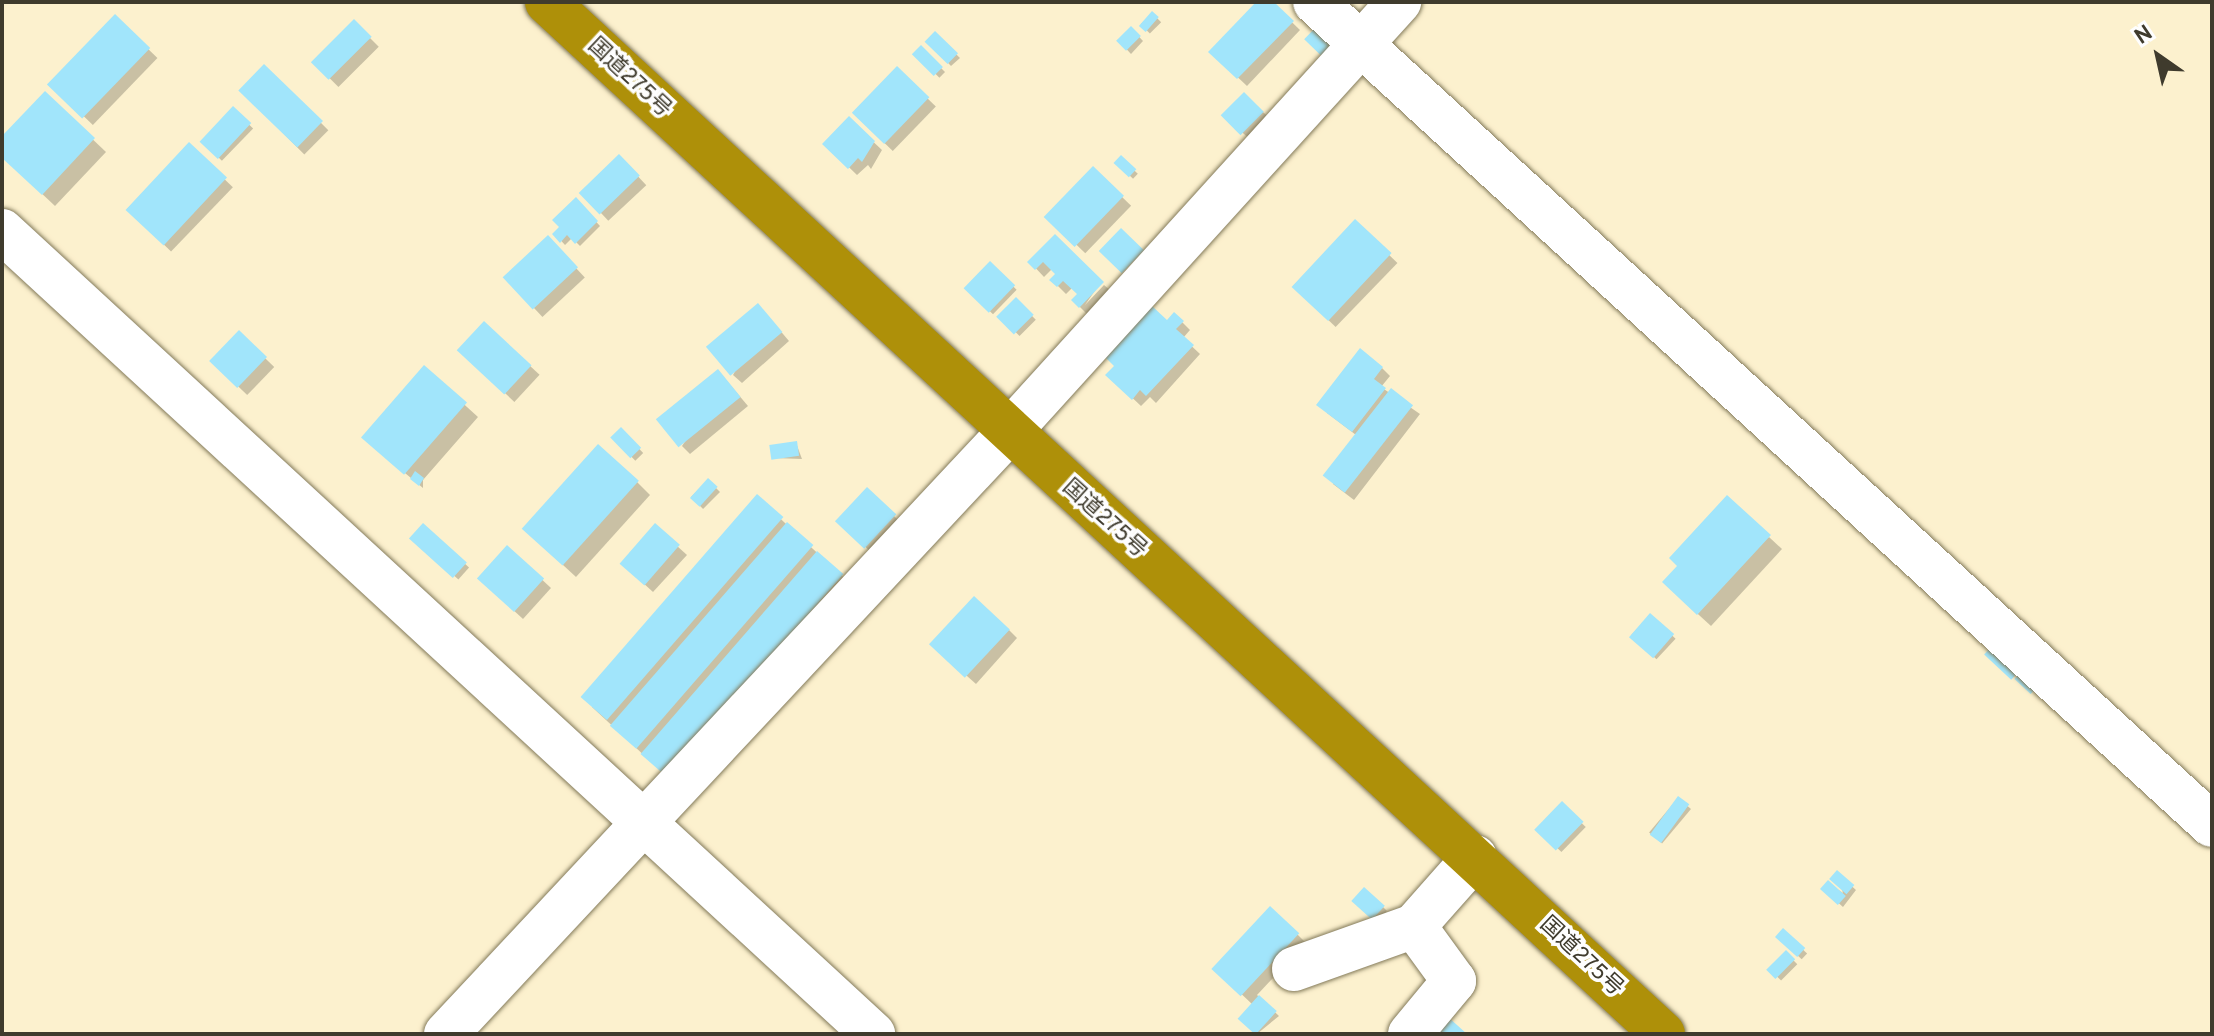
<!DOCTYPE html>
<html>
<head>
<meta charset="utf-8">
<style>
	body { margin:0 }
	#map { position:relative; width:2214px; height:1036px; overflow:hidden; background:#fcf1ce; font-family:Overpass,"Noto Sans JP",sans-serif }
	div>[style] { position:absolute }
	.shadow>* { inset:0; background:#0003; transform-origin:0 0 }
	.building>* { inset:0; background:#a1e5fb; transform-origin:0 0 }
	.roads { filter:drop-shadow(0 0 2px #837a5a) drop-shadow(0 0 2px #837a5a) }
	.minor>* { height:44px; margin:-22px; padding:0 22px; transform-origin:22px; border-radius:22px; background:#fff }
	.highway>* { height:44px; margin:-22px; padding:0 22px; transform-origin:22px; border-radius:22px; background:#ae9009 }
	span { translate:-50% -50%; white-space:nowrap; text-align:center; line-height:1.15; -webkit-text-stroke:7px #fefefe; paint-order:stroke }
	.street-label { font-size:22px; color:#3f3b2d }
	.frame { position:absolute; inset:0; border:4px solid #3f3b2d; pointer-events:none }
	.north { position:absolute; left:2118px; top:16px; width:80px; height:80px; -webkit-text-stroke:6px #fefefe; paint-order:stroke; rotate:326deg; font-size:22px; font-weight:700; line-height:32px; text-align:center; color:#3f3b2d }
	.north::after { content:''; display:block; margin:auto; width:28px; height:36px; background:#3f3b2d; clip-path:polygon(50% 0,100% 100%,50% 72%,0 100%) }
</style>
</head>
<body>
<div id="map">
	<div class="shadow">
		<i style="clip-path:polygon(1259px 2px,1271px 2px,1300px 30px,1247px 86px,1211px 52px)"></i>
		<i style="left:1152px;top:13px;width:13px;height:16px;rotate:45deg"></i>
		<i style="left:115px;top:17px;width:59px;height:93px;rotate:44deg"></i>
		<i style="left:354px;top:22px;width:35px;height:57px;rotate:45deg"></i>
		<i style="clip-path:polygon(1131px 28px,1143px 41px,1131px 54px,1119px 41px)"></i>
		<i style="clip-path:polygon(935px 34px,960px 58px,951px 66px,927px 41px)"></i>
		<i style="left:921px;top:48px;width:34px;height:8px;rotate:45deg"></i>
		<i style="left:264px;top:66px;width:91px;height:34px;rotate:45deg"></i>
		<i style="left:897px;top:69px;width:54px;height:62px;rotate:44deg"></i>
		<i style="clip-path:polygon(45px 94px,106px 152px,55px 206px,2px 156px,2px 139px)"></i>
		<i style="left:1244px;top:95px;width:31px;height:29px;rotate:42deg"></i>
		<i style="left:233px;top:109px;width:28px;height:45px;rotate:44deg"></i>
		<i style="clip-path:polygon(849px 119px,882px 150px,871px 169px,868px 165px,857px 175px,825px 144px)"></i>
		<i style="left:189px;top:145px;width:61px;height:89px;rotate:44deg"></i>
		<i style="left:619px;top:156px;width:40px;height:52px;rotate:47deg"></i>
		<i style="left:1121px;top:158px;width:23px;height:7px;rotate:43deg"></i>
		<i style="left:1093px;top:169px;width:53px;height:66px;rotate:44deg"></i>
		<i style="clip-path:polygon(576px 200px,600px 226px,580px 246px,572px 238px,565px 245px,555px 234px)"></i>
		<i style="left:1355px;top:222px;width:59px;height:89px;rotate:44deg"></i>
		<i style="clip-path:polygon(1055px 237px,1101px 282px,1085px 305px,1104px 285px,1111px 291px,1088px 315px,1073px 300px,1079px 294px,1072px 288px,1066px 294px,1052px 280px,1057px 274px,1052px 269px,1044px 277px,1030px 262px)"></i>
		<i style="left:548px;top:238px;width:54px;height:58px;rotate:47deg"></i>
		<i style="left:990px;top:264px;width:37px;height:34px;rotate:44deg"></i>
		<i style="left:1016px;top:300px;width:28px;height:23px;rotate:45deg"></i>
		<i style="clip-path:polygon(766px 314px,789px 341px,742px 383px,733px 375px)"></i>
		<i style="clip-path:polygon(1182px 322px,1190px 330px,1183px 338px,1200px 354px,1156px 403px,1150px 397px,1141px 406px,1108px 375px,1167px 323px)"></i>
		<i style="left:484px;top:323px;width:76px;height:37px;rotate:43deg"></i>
		<i style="left:239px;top:333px;width:49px;height:39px;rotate:44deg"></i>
		<i style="clip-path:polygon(424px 368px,478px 417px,423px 480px,423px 488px,376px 449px)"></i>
		<i style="clip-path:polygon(1382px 368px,1390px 376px,1381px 387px,1420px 414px,1354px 500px,1333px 484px,1356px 435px,1327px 413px)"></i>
		<i style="clip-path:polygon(726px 380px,748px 406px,690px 454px,682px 446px)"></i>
		<i style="left:621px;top:430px;width:32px;height:11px;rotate:46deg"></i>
		<i style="clip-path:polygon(796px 443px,802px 459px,773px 458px)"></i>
		<i style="left:708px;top:480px;width:17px;height:24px;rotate:45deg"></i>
		<i style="clip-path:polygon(637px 482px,650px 495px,576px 577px,537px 541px)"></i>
		<i style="left:867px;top:490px;width:49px;height:42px;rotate:44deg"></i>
		<i style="clip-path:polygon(757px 497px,854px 587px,676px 785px,592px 707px)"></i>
		<i style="left:423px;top:526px;width:62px;height:16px;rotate:42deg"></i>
		<i style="clip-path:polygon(655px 526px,687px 555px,653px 592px,630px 571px)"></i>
		<i style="clip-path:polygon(1769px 537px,1782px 549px,1711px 626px,1677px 595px)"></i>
		<i style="clip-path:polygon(507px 547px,551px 588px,523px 619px,487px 586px)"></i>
		<i style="left:1650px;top:615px;width:35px;height:28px;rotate:43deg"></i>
		<i style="clip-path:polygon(1009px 630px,1017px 638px,976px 684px,941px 653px)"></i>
		<i style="left:1678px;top:798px;width:17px;height:45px;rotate:40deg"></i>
		<i style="left:1562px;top:804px;width:33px;height:35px;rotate:44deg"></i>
		<i style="clip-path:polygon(1837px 873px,1856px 890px,1843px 907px,1823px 889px,1828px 883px,1843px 893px)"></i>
		<i style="clip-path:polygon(1365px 889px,1387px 911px,1376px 923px)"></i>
		<i style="left:1783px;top:931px;width:33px;height:8px;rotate:43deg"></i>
		<i style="clip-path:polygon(1297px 934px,1306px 943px,1257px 995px,1279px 1016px,1257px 1034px,1240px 1018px,1253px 1005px,1215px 969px)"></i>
		<i style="left:1786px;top:953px;width:16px;height:23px;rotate:45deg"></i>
	</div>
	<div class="building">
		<i style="clip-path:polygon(1256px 2px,1274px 2px,1294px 21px,1237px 79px,1208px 52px)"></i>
		<i style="left:1152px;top:11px;width:9px;height:20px;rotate:41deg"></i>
		<i style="left:115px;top:14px;width:49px;height:98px;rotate:44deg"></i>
		<i style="left:354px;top:19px;width:25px;height:61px;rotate:45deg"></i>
		<i style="left:1131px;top:26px;width:14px;height:21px;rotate:45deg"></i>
		<i style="left:1316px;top:27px;width:28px;height:17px;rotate:44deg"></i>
		<i style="left:935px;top:31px;width:32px;height:15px;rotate:44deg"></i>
		<i style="left:921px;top:45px;width:31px;height:13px;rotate:45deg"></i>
		<i style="left:264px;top:64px;width:82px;height:37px;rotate:44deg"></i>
		<i style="left:897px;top:66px;width:45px;height:65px;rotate:44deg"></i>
		<i style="clip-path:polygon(45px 91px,95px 138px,42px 195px,2px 158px,2px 136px)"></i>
		<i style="left:1244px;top:92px;width:28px;height:33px;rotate:45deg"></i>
		<i style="left:233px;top:106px;width:25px;height:49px;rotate:43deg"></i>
		<i style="clip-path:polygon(849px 116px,875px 141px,862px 162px,858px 158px,848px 169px,822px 144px)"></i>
		<i style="left:189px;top:142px;width:52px;height:93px;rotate:43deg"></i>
		<i style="left:619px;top:154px;width:30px;height:56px;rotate:46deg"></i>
		<i style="left:1121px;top:155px;width:21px;height:11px;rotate:43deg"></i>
		<i style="left:1093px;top:166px;width:43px;height:71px;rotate:44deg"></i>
		<i style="clip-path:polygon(576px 197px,598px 221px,575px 244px,567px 235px,560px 243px,552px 234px,559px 227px,552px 220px)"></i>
		<i style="left:1355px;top:219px;width:50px;height:93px;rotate:43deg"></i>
		<i style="left:1121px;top:228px;width:32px;height:32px;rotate:44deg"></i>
		<i style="clip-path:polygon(1055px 234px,1104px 282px,1079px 308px,1071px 300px,1077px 294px,1063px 281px,1057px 287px,1049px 280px,1055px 274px,1043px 262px,1035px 270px,1027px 262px)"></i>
		<i style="left:548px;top:235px;width:44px;height:62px;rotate:47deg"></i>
		<i style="left:990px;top:261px;width:35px;height:38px;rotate:44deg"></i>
		<i style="left:1016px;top:297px;width:25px;height:28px;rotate:45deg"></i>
		<i style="left:758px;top:303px;width:38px;height:68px;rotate:50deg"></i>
		<i style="clip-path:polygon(1152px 306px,1167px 320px,1174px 312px,1184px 321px,1176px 329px,1194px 345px,1146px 396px,1140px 390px,1132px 400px,1105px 375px,1114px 366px,1105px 357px)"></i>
		<i style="left:484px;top:321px;width:65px;height:40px;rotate:43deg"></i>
		<i style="left:239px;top:330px;width:39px;height:43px;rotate:44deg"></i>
		<i style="clip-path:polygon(1360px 348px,1383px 367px,1374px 379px,1386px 388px,1352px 432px,1316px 405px)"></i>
		<i style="left:424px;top:365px;width:57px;height:96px;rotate:41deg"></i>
		<i style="left:718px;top:369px;width:36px;height:80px;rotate:51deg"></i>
		<i style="left:1391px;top:388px;width:28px;height:111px;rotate:38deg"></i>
		<i style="left:621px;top:427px;width:29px;height:15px;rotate:46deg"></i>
		<i style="left:797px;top:441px;width:15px;height:28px;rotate:82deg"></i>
		<i style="left:598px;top:444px;width:55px;height:114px;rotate:42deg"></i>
		<i style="clip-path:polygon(415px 471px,424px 478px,419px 486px,410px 479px)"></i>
		<i style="left:708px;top:478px;width:13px;height:27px;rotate:42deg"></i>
		<i style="left:867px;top:487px;width:40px;height:47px;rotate:43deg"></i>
		<i style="left:757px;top:494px;width:35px;height:269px;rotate:41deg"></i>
		<i style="clip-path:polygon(1727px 495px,1771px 535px,1697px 615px,1662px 582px,1677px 566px,1669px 558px)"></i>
		<i style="left:787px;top:522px;width:35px;height:270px;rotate:41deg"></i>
		<i style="left:423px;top:523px;width:59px;height:21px;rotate:42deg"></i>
		<i style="left:655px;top:523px;width:33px;height:54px;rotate:41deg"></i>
		<i style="left:507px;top:545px;width:50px;height:45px;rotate:42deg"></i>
		<i style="left:817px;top:551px;width:35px;height:269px;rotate:41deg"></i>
		<i style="left:974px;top:596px;width:49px;height:66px;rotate:43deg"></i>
		<i style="left:1650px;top:613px;width:32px;height:32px;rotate:41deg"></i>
		<i style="left:1993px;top:645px;width:37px;height:13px;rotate:43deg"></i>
		<i style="left:2022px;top:671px;width:22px;height:11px;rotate:43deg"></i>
		<i style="left:1678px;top:796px;width:14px;height:48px;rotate:36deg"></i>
		<i style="left:1562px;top:801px;width:30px;height:40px;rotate:44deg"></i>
		<i style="left:1837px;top:870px;width:23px;height:12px;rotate:41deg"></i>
		<i style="left:1828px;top:880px;width:24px;height:12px;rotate:42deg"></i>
		<i style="left:1364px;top:887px;width:28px;height:19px;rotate:42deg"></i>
		<i style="left:1270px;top:906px;width:40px;height:86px;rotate:43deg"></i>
		<i style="left:1783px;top:928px;width:30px;height:12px;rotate:42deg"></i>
		<i style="left:1786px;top:950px;width:13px;height:28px;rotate:45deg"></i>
		<i style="left:1259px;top:995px;width:24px;height:32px;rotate:42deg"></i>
		<i style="clip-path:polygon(1447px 1016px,1467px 1034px,1430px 1034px)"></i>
	</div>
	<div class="roads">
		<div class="minor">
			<i style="left:1315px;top:2px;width:1217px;rotate:42.54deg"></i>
			<i style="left:2px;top:231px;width:1185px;rotate:42.67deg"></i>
			<i style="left:1294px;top:969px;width:127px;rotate:-19.7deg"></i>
			<i style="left:446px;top:1034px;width:824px;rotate:-46.92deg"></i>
			<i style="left:1009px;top:432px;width:581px;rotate:-47.79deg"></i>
			<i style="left:1410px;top:1034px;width:69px;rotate:-50.3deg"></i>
			<i style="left:1454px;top:981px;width:68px;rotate:-126deg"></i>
			<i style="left:1414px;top:926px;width:92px;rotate:-48.5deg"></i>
		</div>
		<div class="highway">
			<i style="left:547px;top:2px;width:1520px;rotate:42.76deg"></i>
		</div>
	</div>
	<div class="street-label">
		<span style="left:629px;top:78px;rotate:43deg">国道275号</span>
		<span style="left:1104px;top:519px;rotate:42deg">国道275号</span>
		<span style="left:1581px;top:957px;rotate:43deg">国道275号</span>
	</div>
	<div class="frame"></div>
	<div class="north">N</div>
</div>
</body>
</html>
